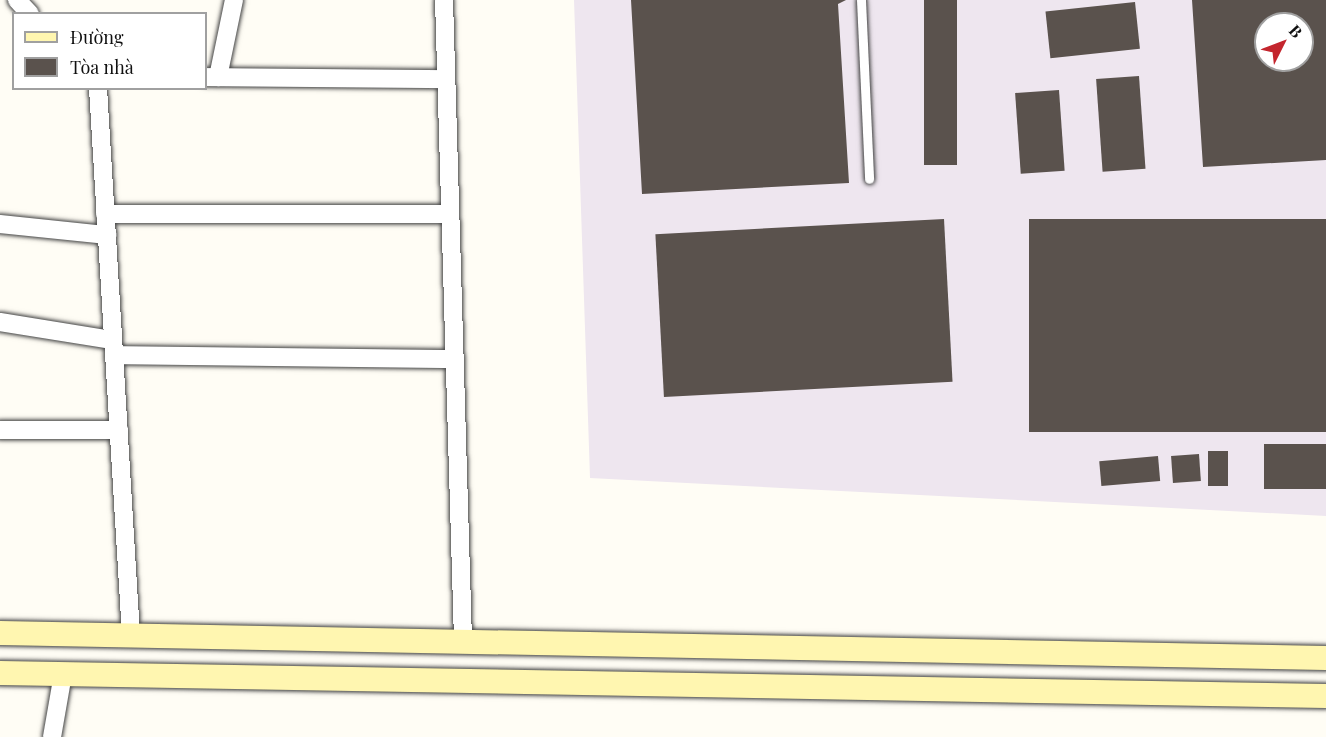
<!DOCTYPE html>
<html>
<head>
<meta charset="utf-8">
<style>
	body { margin:0 }
	#map { position:relative; width:1326px; height:737px; overflow:hidden; background:#fffdf5; font-family:"Playfair Display",serif }
	div>[style] { position:absolute }
	.industrial>* { inset:0; background:#eee6ef }
	.building>* { inset:0; background:#5a524d; transform-origin:0 0 }
	.roads { filter:drop-shadow(0 0 2px #444) drop-shadow(0 0 2px #444) }
	.lane>* { height:9px; margin:-4.5px; padding:0 4.5px; transform-origin:4.5px; border-radius:4.5px; background:#fff }
	.street>* { height:18px; margin:-9px; padding:0 9px; transform-origin:9px; border-radius:9px; background:#fff }
	.secondary>* { height:24px; margin:-12px; padding:0 12px; transform-origin:12px; border-radius:12px; background:#fff6b0 }
	span { translate:-50% -50%; white-space:nowrap; text-align:center; line-height:1.15; -webkit-text-stroke:6px #fff; paint-order:stroke }
	.legend { position:absolute; left:12px; top:12px; width:195px; height:78px; box-sizing:border-box; background:#fff; border:2px solid #a0a0a0; margin:0; padding:8px 10px; list-style:none; font-size:18px; color:#111 }
	.legend li { display:flex; align-items:center; gap:12px; height:30px }
	.legend b { width:30px; border:2px solid #a0a0a0 }
	.north { position:absolute; left:1254px; top:12px; width:60px; height:60px; box-sizing:border-box; background:#fff; border:2px solid #a0a0a0; border-radius:50%; rotate:48deg; font-size:16px; font-weight:700; line-height:24px; text-align:center; color:#111 }
	.north::after { content:''; display:block; margin:auto; width:21px; height:27px; background:#c4262e; clip-path:polygon(50% 0,100% 100%,50% 72%,0 100%) }
</style>
</head>
<body>
<div id="map">
	<div class="industrial">
		<i style="clip-path:polygon(evenodd,574px 0,1326px 0,1326px 516px,590px 478px,574px 0,1266px 24px,1302px 24px,1302px 60px,1266px 60px,1266px 24px)"></i>
	</div>
	<div class="building">
		<i style="clip-path:polygon(631px 0,846px 0,838px 4px,849px 183px,642px 194px)"></i>
		<i style="left:924px;top:0;width:33px;height:165px"></i>
		<i style="clip-path:polygon(evenodd,1192px 0,1326px 0,1326px 160px,1203px 167px,1192px 0,1266px 24px,1302px 24px,1302px 60px,1266px 60px,1266px 24px)"></i>
		<i style="left:1135px;top:2px;width:47px;height:90px;rotate:84deg"></i>
		<i style="left:1139px;top:76px;width:93px;height:43px;rotate:86deg"></i>
		<i style="left:1059px;top:90px;width:81px;height:44px;rotate:86deg"></i>
		<i style="left:944px;top:219px;width:163px;height:289px;rotate:87deg"></i>
		<i style="left:1326px;top:219px;width:213px;height:297px;rotate:90deg"></i>
		<i style="left:1326px;top:444px;width:45px;height:62px;rotate:90deg"></i>
		<i style="left:1208px;top:451px;width:20px;height:35px"></i>
		<i style="left:1199px;top:454px;width:27px;height:28px;rotate:86deg"></i>
		<i style="left:1158px;top:456px;width:25px;height:59px;rotate:85deg"></i>
	</div>
	<div class="roads">
		<div class="lane">
			<i style="left:861px;top:0;width:179px;rotate:87.4deg"></i>
		</div>
		<div class="street">
			<i style="left:17px;top:0;width:19px;rotate:47deg"></i>
			<i style="left:444px;top:0;width:640px;rotate:88.3deg"></i>
			<i style="left:206px;top:77px;width:240px;rotate:0.5deg"></i>
			<i style="left:218px;top:77px;width:79px;rotate:-78.3deg"></i>
			<i style="left:98px;top:88px;width:548px;rotate:86.55deg"></i>
			<i style="left:105px;top:214px;width:345px"></i>
			<i style="left:0;top:224px;width:108px;rotate:5.9deg"></i>
			<i style="left:0;top:322px;width:114px;rotate:9.1deg"></i>
			<i style="left:114px;top:355px;width:340px;rotate:0.7deg"></i>
			<i style="left:0;top:430px;width:119px"></i>
			<i style="left:52px;top:737px;width:64px;rotate:-80.1deg"></i>
		</div>
		<div class="secondary">
			<i style="left:0;top:633px;width:1326px;rotate:1.08deg"></i>
			<i style="left:0;top:673px;width:1326px;rotate:0.99deg"></i>
		</div>
	</div>
	<ul class="legend">
	<li><b style="height:8px;background:#fff6b0"></b>Đường</li>
	<li><b style="height:16px;background:#5a524d"></b>Tòa nhà</li>
	</ul>
	<div class="north">B</div>
</div>
</body>
</html>
